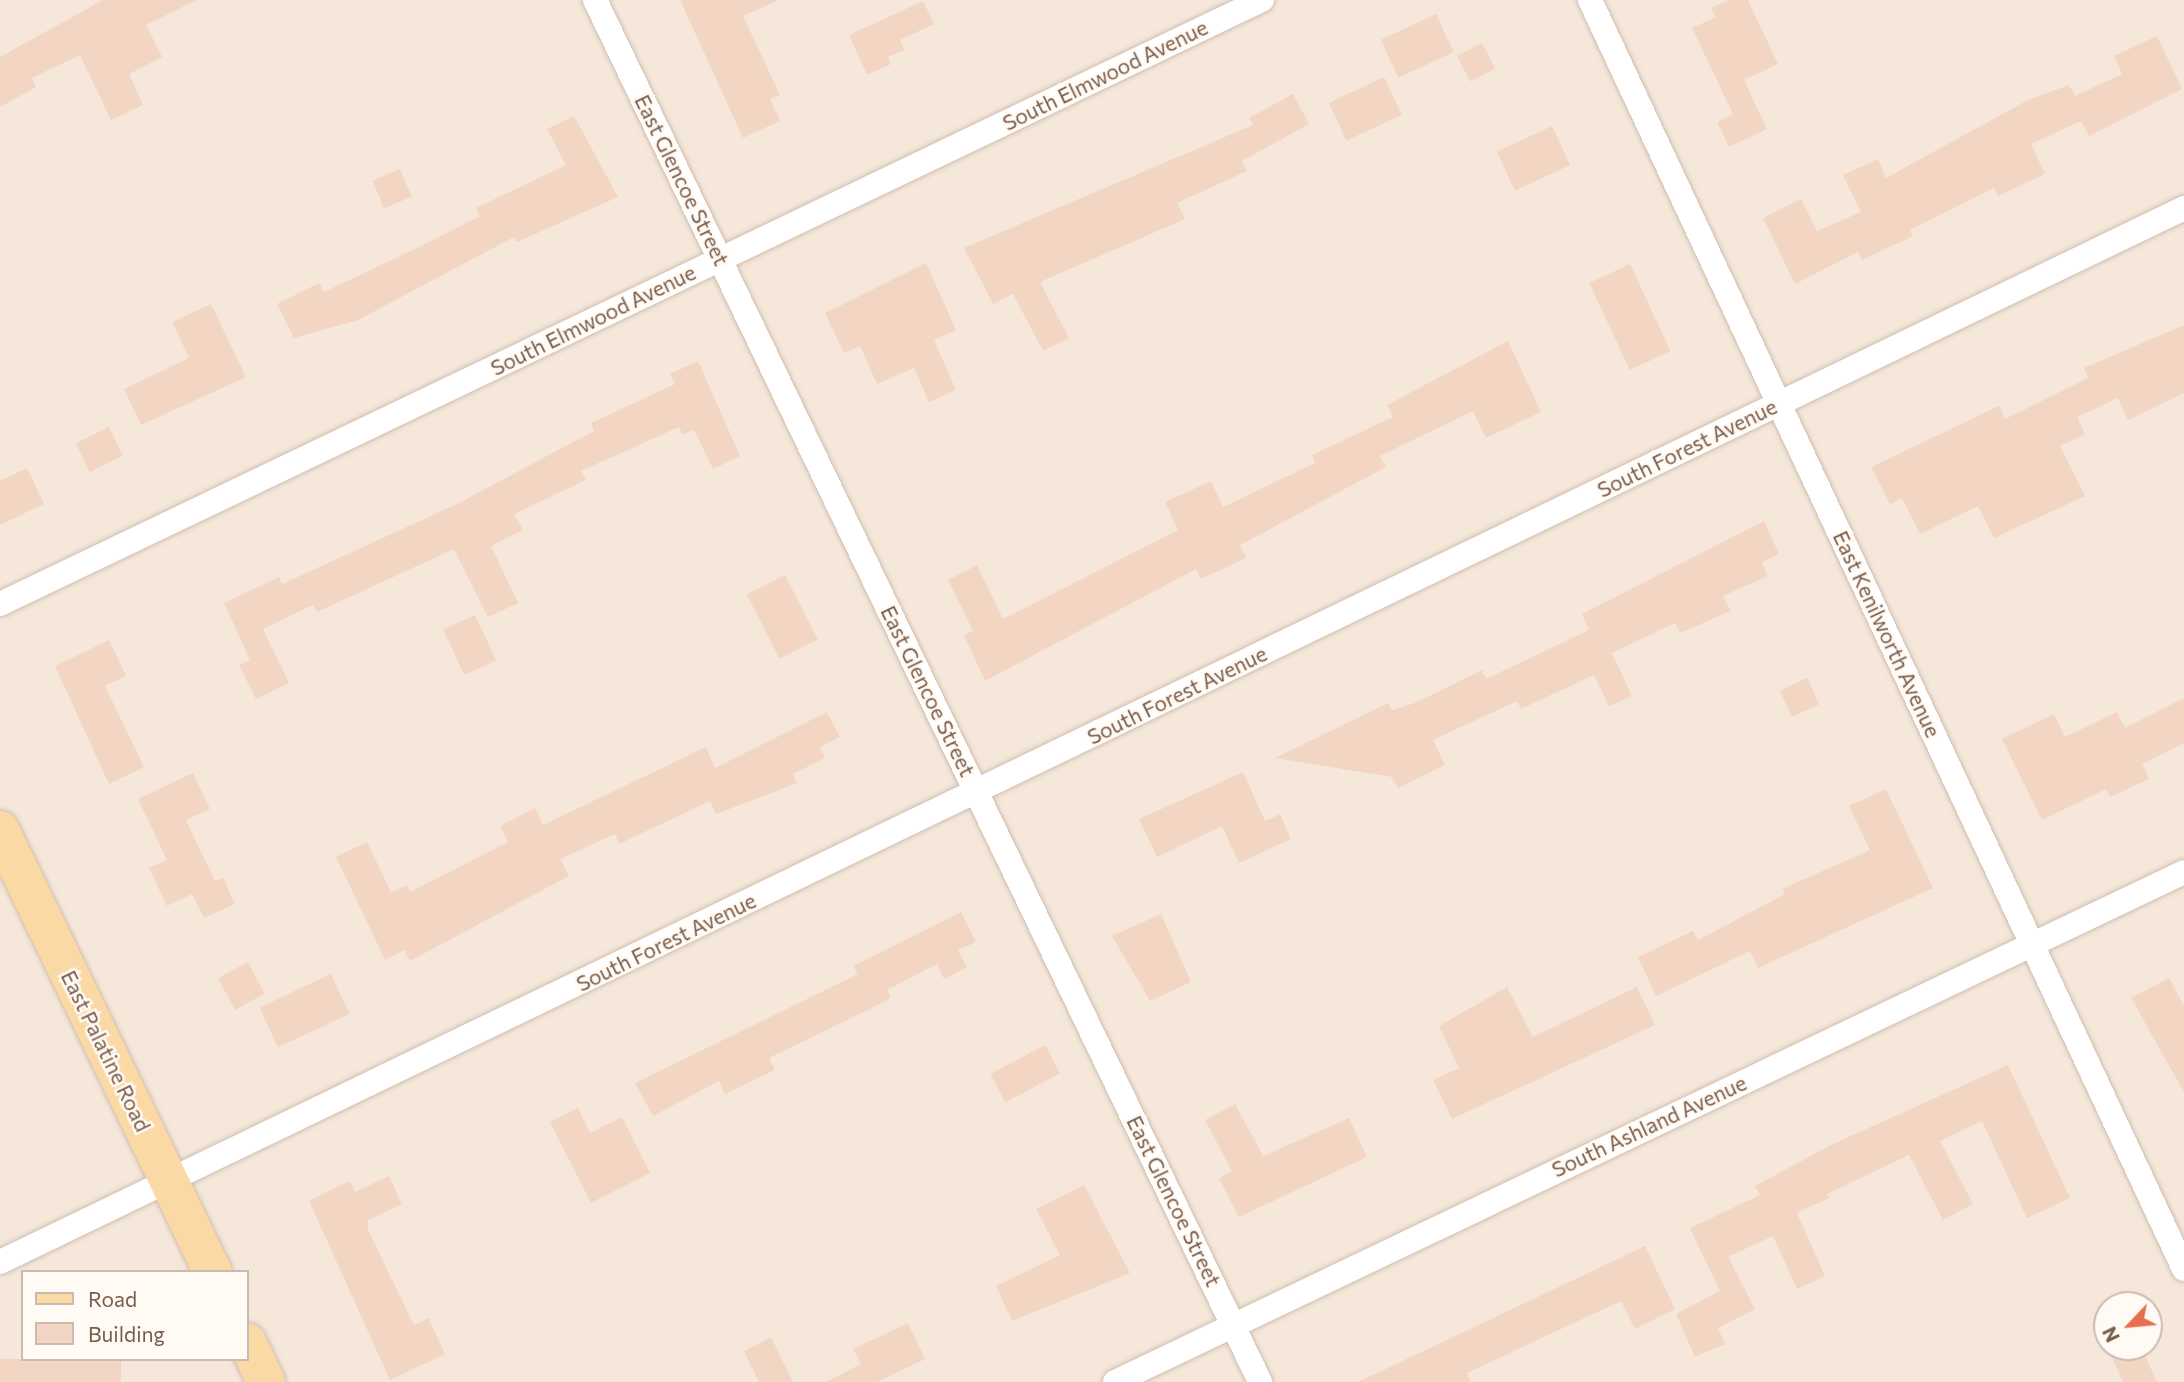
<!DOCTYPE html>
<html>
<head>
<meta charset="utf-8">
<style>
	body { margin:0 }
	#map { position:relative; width:2184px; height:1382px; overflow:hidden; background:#fdf6ec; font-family:Commissioner,sans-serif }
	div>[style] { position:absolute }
	.residential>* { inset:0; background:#f5e8da }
	.building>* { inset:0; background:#f3d5c3; transform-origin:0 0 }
	.roads { filter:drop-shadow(0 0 2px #d1beb0) drop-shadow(0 0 2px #d1beb0) }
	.minor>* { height:24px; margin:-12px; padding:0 12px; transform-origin:12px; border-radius:12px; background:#fff }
	.primary>* { height:38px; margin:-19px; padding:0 19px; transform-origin:19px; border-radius:19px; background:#fbd9a5 }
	span { translate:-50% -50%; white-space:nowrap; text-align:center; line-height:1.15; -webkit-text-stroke:5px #fffaf3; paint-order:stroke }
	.street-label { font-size:21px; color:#7a5c4d }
	.legend { position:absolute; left:21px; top:1270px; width:228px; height:91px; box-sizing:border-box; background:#fffaf3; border:2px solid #cabbb1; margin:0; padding:9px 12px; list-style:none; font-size:21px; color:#7a5c4d }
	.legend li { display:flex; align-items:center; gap:14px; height:35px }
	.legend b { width:35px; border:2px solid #cabbb1 }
	.north { position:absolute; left:2093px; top:1291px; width:70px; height:70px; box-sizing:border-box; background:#fffaf3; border:2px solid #cabbb1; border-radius:50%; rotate:244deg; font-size:19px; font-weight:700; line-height:28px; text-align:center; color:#7a5c4d }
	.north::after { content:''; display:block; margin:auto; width:24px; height:32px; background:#e76f51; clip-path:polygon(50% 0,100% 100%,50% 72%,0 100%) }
</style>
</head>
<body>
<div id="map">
	<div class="residential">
		<i style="clip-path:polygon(evenodd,0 0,2184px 0,2184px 1382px,0 1382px,0 0,23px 1272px,247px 1272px,247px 1359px,23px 1359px,23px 1272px,0 0,2107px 1305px,2149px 1305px,2149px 1347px,2107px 1347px,2107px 1305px)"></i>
	</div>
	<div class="building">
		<i style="clip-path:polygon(103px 0,197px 0,146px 25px,162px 57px,129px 74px,143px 105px,111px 120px,80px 55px,32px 78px,36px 87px,0 107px,0 57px)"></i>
		<i style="clip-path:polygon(680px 0,779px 0,743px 16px,780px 95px,770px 99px,780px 121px,743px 138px)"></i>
		<i style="clip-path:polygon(1728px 0,1748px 0,1778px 64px,1744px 80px,1767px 129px,1729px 147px,1717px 122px,1733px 114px,1692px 28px,1716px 17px,1711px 8px)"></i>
		<i style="clip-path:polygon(923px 1px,934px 24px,900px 40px,904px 50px,888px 57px,891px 64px,867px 75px,849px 35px)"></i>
		<i style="left:1436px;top:14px;width:42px;height:61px;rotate:65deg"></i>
		<i style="clip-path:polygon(2157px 36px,2182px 89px,2089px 136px,2081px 121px,2031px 144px,2045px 174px,1998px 196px,1994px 188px,1910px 230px,1913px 236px,1862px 260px,1858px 252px,1795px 284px,1763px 218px,1801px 199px,1817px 231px,1861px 212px,1843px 175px,1878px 159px,1886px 178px,2028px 100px,2069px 85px,2075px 96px,2122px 74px,2114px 56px)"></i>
		<i style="left:1482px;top:43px;width:29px;height:28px;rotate:63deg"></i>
		<i style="left:1384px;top:77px;width:42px;height:61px;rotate:65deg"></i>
		<i style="clip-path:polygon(1293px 94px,1309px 124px,1242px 161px,1247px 171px,1177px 203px,1185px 219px,1040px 282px,1069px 338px,1043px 351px,1013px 294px,993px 304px,964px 248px,1253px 125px,1249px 118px)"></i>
		<i style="clip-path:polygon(574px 116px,618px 197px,517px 242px,514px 237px,358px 320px,294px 338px,277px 304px,319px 283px,324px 292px,421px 246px,480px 216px,476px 208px,566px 165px,547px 129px)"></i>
		<i style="left:1552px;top:126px;width:43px;height:61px;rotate:65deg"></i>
		<i style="left:400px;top:169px;width:30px;height:30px;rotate:67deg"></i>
		<i style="clip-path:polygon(926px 263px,956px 330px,934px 340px,956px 390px,929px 402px,914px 368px,877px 384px,860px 346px,844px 353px,825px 313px)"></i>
		<i style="left:1630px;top:264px;width:96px;height:45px;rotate:65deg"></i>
		<i style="clip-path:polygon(211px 304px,246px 377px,141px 425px,124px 389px,189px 358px,172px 322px)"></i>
		<i style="clip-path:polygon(2184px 325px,2184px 393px,2128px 420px,2118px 398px,2077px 417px,2085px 434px,2060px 446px,2085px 496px,1994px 538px,1978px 506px,1920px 534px,1902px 498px,1890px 504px,1871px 467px,1999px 406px,2005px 419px,2088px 378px,2084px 368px)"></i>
		<i style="clip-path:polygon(1508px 341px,1541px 412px,1486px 438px,1473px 411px,1380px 456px,1386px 467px,1240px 545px,1246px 558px,1201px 579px,1196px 569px,985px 681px,964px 635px,973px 631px,948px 580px,977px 565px,1003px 619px,1178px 530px,1165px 502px,1211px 481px,1223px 507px,1315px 463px,1312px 455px,1393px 417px,1387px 405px)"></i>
		<i style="clip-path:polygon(698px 361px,740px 456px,713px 469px,694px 430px,683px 435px,679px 427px,581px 471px,586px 480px,514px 514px,523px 530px,491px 546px,518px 603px,488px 617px,454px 549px,317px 612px,313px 605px,263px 629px,289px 683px,256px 699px,239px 665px,250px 660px,224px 603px,279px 577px,282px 584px,457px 504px,594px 431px,591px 423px,675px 384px,670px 374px)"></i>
		<i style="left:109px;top:427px;width:32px;height:37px;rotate:64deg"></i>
		<i style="clip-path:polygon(27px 468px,44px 504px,0 525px,0 481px)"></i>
		<i style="clip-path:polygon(1764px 521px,1779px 554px,1762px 562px,1768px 576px,1723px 596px,1731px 611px,1680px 633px,1675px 623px,1612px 653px,1632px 696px,1609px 706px,1594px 675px,1521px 709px,1517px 701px,1433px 740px,1445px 765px,1398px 788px,1392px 777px,1275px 758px,1388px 703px,1392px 710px,1415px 703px,1482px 670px,1486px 679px,1589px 630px,1582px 614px)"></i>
		<i style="left:785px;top:575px;width:72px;height:43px;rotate:63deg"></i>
		<i style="left:475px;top:615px;width:50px;height:35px;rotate:65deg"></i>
		<i style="clip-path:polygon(109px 640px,126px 676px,105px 686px,144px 767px,109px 784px,55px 666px)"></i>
		<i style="left:1807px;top:678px;width:29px;height:30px;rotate:65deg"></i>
		<i style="clip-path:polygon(2184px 698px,2184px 743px,2142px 764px,2149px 779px,2110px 797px,2106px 789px,2042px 820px,2002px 739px,2054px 714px,2065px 737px,2117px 712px,2125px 728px)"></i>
		<i style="clip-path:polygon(827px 712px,840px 737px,820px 747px,825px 758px,793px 774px,797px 783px,716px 814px,710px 801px,619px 844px,615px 834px,560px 859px,569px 876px,410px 961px,404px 950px,385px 960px,336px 857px,367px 842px,391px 892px,407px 885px,410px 892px,508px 842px,500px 826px,535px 808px,543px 825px,706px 747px,715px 768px)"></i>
		<i style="clip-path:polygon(1243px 772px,1265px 821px,1280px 814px,1291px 839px,1239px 863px,1222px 826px,1157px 857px,1139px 819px)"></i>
		<i style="clip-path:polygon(193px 773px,210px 809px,186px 820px,215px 881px,223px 878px,235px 904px,204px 918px,192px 894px,167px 906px,149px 868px,167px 860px,138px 799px)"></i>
		<i style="clip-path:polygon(1886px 789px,1933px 888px,1758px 968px,1750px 951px,1656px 996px,1638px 957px,1693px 931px,1698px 940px,1785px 894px,1782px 889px,1870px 850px,1849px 806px)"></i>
		<i style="clip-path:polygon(961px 912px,976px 942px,958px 950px,967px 967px,944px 979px,937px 964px,887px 990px,891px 998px,876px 1006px,769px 1058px,775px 1070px,725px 1094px,719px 1081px,653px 1116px,635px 1083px,858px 974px,853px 966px)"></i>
		<i style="clip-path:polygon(1161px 914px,1191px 982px,1150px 1001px,1112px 936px)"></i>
		<i style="left:248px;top:962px;width:36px;height:34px;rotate:62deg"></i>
		<i style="left:331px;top:974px;width:44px;height:79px;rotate:65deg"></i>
		<i style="clip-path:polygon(2169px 978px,2184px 1006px,2184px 1092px,2131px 998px)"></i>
		<i style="clip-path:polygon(1507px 987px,1533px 1037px,1637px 987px,1655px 1025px,1452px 1119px,1433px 1080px,1459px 1068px,1439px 1026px)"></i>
		<i style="left:1045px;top:1045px;width:32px;height:62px;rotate:62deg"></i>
		<i style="clip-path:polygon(2008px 1065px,2070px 1198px,2027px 1218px,1982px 1121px,1940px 1141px,1973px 1204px,1943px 1220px,1909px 1155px,1827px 1194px,1829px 1198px,1797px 1213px,1825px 1276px,1797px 1289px,1773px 1236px,1728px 1257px,1755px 1309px,1718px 1328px,1725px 1344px,1695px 1357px,1676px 1314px,1720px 1291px,1690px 1228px,1760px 1195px,1755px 1186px,1831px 1145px)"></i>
		<i style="clip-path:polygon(1235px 1104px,1263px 1156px,1349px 1118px,1367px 1157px,1239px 1217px,1219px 1178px,1232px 1171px,1205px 1120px)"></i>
		<i style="clip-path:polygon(578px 1108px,590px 1133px,622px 1117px,650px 1173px,591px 1203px,550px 1122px)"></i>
		<i style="clip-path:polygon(389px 1176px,402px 1204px,368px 1220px,368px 1230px,414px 1325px,428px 1318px,445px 1354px,390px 1380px,309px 1201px,349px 1181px,355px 1192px)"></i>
		<i style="clip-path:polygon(1084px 1185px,1130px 1273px,1012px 1321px,996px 1286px,1060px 1255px,1036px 1209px)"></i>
		<i style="clip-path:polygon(1645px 1246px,1675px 1309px,1635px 1329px,1621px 1301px,1467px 1373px,1471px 1382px,1358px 1382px)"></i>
		<i style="clip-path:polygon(908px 1323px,925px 1359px,877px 1382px,826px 1382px,861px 1364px,853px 1349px)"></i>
		<i style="clip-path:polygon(771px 1337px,793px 1382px,759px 1382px,744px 1351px)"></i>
		<i style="clip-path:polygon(2107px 1347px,2141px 1347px,2157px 1382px,2123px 1382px)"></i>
		<i style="left:0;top:1359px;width:121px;height:23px"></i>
	</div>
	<div class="roads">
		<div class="minor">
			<i style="left:595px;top:0;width:1534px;rotate:64.3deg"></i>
			<i style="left:1590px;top:0;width:1401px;rotate:64.92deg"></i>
			<i style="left:0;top:604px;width:1399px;rotate:-25.58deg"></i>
			<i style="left:0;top:1262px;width:2425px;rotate:-25.76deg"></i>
			<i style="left:1115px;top:1382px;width:1184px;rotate:-25.5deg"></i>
		</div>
		<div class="primary">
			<i style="left:0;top:830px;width:491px;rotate:64.3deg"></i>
			<i style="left:247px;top:1342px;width:44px;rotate:64.6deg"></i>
		</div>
	</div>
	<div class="street-label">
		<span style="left:1105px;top:75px;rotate:-26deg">South Elmwood Avenue</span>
		<span style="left:682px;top:180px;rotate:64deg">East Glencoe Street</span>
		<span style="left:593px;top:320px;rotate:-26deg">South Elmwood Avenue</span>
		<span style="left:1687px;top:448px;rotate:-26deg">South Forest Avenue</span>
		<span style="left:1887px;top:634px;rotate:65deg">East Kenilworth Avenue</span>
		<span style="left:928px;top:691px;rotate:64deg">East Glencoe Street</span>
		<span style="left:1177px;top:695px;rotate:-26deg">South Forest Avenue</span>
		<span style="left:666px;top:942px;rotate:-26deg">South Forest Avenue</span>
		<span style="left:106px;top:1051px;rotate:64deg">East Palatine Road</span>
		<span style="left:1649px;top:1126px;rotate:-25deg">South Ashland Avenue</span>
		<span style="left:1174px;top:1201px;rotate:64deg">East Glencoe Street</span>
	</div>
	<ul class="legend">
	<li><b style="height:9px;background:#fbd9a5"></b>Road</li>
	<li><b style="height:19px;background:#f3d5c3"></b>Building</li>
	</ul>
	<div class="north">N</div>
</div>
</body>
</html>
